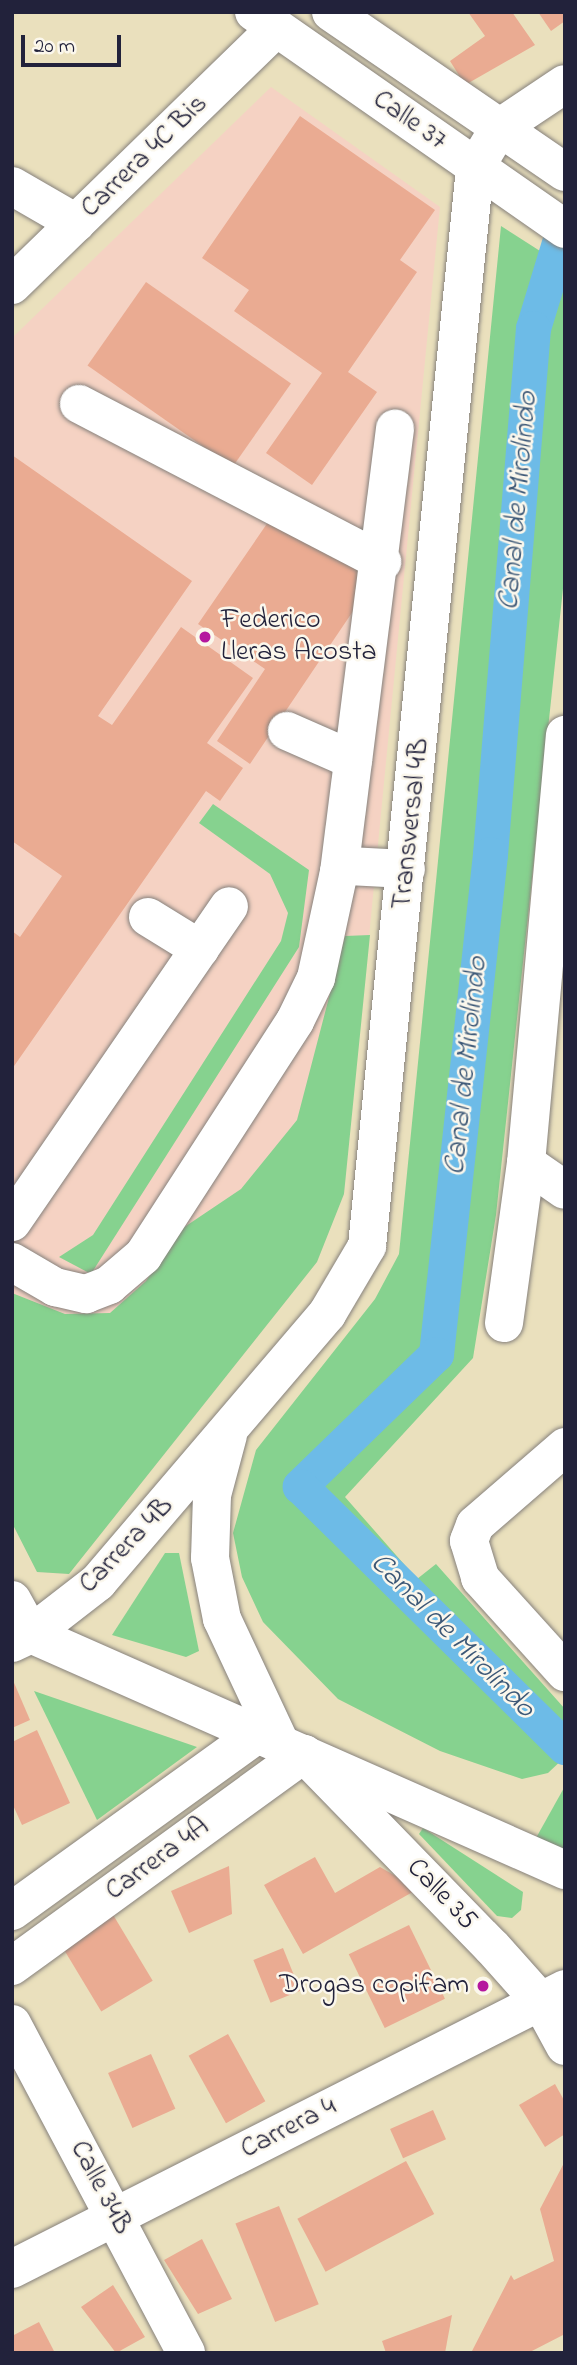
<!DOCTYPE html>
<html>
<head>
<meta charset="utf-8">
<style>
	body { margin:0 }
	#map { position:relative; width:577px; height:2365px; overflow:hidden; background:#eae0bd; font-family:"Indie Flower",sans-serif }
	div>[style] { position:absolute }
	.built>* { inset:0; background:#f5d2c3 }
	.green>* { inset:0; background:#86d28f }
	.canal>* { height:35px; margin:-17.5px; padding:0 17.5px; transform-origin:17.5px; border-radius:17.5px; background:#6dbbe7 }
	.building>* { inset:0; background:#eaab92; transform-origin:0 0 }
	.roads { filter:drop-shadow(0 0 2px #86817c) drop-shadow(0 0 2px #86817c) }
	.minor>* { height:38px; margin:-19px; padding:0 19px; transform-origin:19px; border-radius:19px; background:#fff }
	.major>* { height:38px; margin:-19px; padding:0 19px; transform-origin:19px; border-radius:19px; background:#fff }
	.dots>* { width:19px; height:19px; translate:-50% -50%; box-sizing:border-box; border:4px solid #fbf7ec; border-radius:50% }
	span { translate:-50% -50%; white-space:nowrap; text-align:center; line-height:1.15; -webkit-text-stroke:5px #fbf7ec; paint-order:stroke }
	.street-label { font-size:28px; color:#22223b }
	.poi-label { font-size:28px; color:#22223b }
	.left { translate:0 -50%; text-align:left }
	.right { translate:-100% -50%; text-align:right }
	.water-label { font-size:30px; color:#3c5877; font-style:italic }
	.frame { position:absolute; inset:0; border:14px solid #22223b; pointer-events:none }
	.scale { position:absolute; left:21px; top:35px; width:100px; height:32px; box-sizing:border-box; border:4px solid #22223b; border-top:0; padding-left:9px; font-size:21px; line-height:24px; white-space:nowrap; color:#22223b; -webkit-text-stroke:5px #fbf7ec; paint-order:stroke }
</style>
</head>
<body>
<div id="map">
	<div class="built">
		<i style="clip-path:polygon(271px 87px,440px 207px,344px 1194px,317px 1262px,69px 1574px,37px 1572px,12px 1523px,12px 338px)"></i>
	</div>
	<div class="green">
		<i style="clip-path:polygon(501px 226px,565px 267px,565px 570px,496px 1215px,473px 1358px,345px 1497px,417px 1579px,436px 1564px,565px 1709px,565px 1757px,548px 1773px,522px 1779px,440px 1751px,338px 1699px,263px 1622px,242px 1577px,233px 1533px,256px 1450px,375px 1299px,399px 1254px)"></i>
		<i style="clip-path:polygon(213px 804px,309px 870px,299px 947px,91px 1274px,59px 1257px,93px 1235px,281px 941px,288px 913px,270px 874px,199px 823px)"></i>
		<i style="clip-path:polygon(370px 935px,344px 1194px,317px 1262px,69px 1574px,37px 1572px,12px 1523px,12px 1293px,65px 1314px,110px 1313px,146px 1281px,180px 1230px,241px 1189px,297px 1120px,345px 936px)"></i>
		<i style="clip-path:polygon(165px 1553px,179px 1553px,199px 1651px,186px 1657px,112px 1635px)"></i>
		<i style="clip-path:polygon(34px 1691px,197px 1747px,97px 1820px)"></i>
		<i style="clip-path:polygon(565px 1786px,565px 1858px,536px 1838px)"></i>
		<i style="clip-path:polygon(423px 1828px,523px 1892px,521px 1910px,512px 1918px,497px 1916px,419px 1834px)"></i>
	</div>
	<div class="canal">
		<i style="left:565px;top:223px;width:110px;rotate:106.9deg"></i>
		<i style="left:533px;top:328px;width:528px;rotate:94.67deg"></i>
		<i style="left:490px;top:854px;width:503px;rotate:96.16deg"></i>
		<i style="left:436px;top:1354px;width:190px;rotate:135.9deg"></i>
		<i style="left:300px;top:1486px;width:372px;rotate:44.6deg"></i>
	</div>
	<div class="building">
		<i style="clip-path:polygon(468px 12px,512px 12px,535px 45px,465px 85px,450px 61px,485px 36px)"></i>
		<i style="clip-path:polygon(538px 12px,565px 12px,565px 21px,551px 31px)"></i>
		<i style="clip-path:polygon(300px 116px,435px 210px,400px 260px,417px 272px,348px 372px,377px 392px,312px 485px,266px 453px,322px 373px,234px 311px,249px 290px,202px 258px)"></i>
		<i style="left:146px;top:282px;width:177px;height:102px;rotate:35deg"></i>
		<i style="clip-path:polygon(12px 455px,192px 581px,98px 716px,112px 725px,181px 627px,253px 678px,207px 743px,243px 768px,220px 801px,206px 791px,12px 1069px,12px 931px,20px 937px,62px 876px,12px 841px)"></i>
		<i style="clip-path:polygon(275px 512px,374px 580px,250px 764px,217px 741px,265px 669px,198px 624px)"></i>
		<i style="clip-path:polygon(12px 1678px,30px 1720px,12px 1728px)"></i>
		<i style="clip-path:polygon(37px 1730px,70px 1803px,22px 1825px,12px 1803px,12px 1742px)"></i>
		<i style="clip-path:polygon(315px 1857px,335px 1893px,380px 1867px,418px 1889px,303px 1954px,264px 1885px)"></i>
		<i style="clip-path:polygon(229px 1866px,232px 1914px,189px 1933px,171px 1891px)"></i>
		<i style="left:112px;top:1913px;width:79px;height:60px;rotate:59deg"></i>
		<i style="left:409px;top:1925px;width:82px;height:67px;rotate:64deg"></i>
		<i style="left:283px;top:1948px;width:46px;height:32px;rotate:68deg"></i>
		<i style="left:228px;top:2034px;width:77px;height:45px;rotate:61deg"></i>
		<i style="left:151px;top:2054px;width:60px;height:47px;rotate:66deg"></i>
		<i style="clip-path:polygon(555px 2084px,565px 2102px,565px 2134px,545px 2147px,519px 2105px)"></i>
		<i style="left:433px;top:2110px;width:32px;height:47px;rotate:66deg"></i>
		<i style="left:406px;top:2161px;width:60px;height:123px;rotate:62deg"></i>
		<i style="clip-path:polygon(565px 2161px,565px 2334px,528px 2353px,471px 2353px,511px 2275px,514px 2280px,554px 2261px,540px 2209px)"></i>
		<i style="left:279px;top:2206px;width:106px;height:47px;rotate:68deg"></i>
		<i style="clip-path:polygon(202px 2239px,232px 2299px,198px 2314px,164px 2260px)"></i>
		<i style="clip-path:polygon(113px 2285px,145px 2337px,116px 2353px,81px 2307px)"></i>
		<i style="clip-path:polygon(452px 2315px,445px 2353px,386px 2353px,382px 2341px)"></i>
		<i style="clip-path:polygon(39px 2322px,55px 2353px,12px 2353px,12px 2336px)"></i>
	</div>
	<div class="roads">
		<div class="minor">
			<i style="left:12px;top:186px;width:74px;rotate:30deg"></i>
			<i style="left:12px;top:285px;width:368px;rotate:-44.2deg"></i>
			<i style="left:79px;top:404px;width:342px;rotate:27.5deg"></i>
			<i style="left:287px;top:731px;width:72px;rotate:23.7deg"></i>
			<i style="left:339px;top:872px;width:447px;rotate:-82.8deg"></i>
			<i style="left:148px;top:917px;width:61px;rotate:31.6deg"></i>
			<i style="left:526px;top:1163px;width:47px;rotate:34.7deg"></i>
			<i style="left:12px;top:1222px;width:383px;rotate:-55.5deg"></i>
			<i style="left:12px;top:1262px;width:50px;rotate:30.2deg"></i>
			<i style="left:55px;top:1287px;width:32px;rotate:13deg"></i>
			<i style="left:86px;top:1294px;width:25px;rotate:-21deg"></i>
			<i style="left:109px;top:1285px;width:45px;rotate:-40.5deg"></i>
			<i style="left:143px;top:1256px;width:280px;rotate:-57.1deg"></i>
			<i style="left:295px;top:1021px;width:48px;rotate:-64deg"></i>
			<i style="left:316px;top:978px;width:108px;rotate:-77.8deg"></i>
			<i style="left:339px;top:872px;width:11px;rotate:-34deg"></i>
			<i style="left:348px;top:866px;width:58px;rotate:3deg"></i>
			<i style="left:504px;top:1323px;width:162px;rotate:-82.2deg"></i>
			<i style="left:526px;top:1163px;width:430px;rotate:-84.8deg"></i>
			<i style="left:565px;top:1447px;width:119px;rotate:139.1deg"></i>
			<i style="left:475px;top:1525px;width:17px;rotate:111deg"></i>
			<i style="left:469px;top:1541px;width:39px;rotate:73deg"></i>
			<i style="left:480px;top:1578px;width:127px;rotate:47.9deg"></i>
			<i style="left:12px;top:1600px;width:39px;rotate:61deg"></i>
			<i style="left:31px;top:1634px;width:85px;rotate:-37.8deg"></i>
			<i style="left:98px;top:1582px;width:353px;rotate:-49.5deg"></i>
			<i style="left:327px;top:1314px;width:79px;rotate:-59.5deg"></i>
			<i style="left:367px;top:1246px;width:1083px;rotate:-84.28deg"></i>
			<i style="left:475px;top:168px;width:47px;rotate:-59deg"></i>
			<i style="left:499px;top:128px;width:79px;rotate:-33.7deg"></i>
			<i style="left:12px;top:1911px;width:302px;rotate:-35.8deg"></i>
			<i style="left:12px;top:1966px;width:361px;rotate:-36deg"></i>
			<i style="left:304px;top:1754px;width:269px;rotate:45.8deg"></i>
			<i style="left:492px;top:1947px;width:74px;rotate:48.3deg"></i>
			<i style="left:541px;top:2002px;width:50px;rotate:61.4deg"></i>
			<i style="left:12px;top:2024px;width:372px;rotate:62.1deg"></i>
		</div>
		<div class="major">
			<i style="left:254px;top:12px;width:379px;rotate:34.9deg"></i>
			<i style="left:331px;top:12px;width:283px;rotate:34.4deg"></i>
			<i style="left:228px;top:1435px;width:62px;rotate:104.9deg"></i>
			<i style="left:212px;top:1495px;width:63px;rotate:91.8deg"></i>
			<i style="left:210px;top:1558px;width:62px;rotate:78.9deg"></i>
			<i style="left:222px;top:1619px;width:137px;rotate:64.9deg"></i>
			<i style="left:12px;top:1643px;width:21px;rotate:-25deg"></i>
			<i style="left:31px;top:1634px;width:584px;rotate:23.84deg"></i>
			<i style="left:12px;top:2269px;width:620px;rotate:-26.85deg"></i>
		</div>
	</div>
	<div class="dots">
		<i style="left:205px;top:637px;background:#b5179e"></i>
		<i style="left:483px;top:1986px;background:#b5179e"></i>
	</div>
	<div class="street-label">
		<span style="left:409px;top:121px;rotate:35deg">Calle 37</span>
		<span style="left:145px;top:157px;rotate:-44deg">Carrera 4C Bis</span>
		<span style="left:412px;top:824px;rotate:-84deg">Transversal 4B</span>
		<span style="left:127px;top:1546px;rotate:-46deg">Carrera 4B</span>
		<span style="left:158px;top:1860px;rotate:-36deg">Carrera 4A</span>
		<span style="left:441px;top:1895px;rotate:46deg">Calle 35</span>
		<span style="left:289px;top:2129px;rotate:-27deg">Carrera 4</span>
		<span style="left:100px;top:2188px;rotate:62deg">Calle 34B</span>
	</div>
	<div class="poi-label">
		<span class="left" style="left:221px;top:637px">Federico<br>Lleras Acosta</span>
		<span class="right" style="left:469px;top:1986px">Drogas copifam</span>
	</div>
	<div class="water-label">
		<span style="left:519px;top:501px;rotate:-85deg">Canal de Mirolindo</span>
		<span style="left:467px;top:1066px;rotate:-84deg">Canal de Mirolindo</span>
		<span style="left:452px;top:1636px;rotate:45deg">Canal de Mirolindo</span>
	</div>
	<div class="frame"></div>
	<div class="scale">20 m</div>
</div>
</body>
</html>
